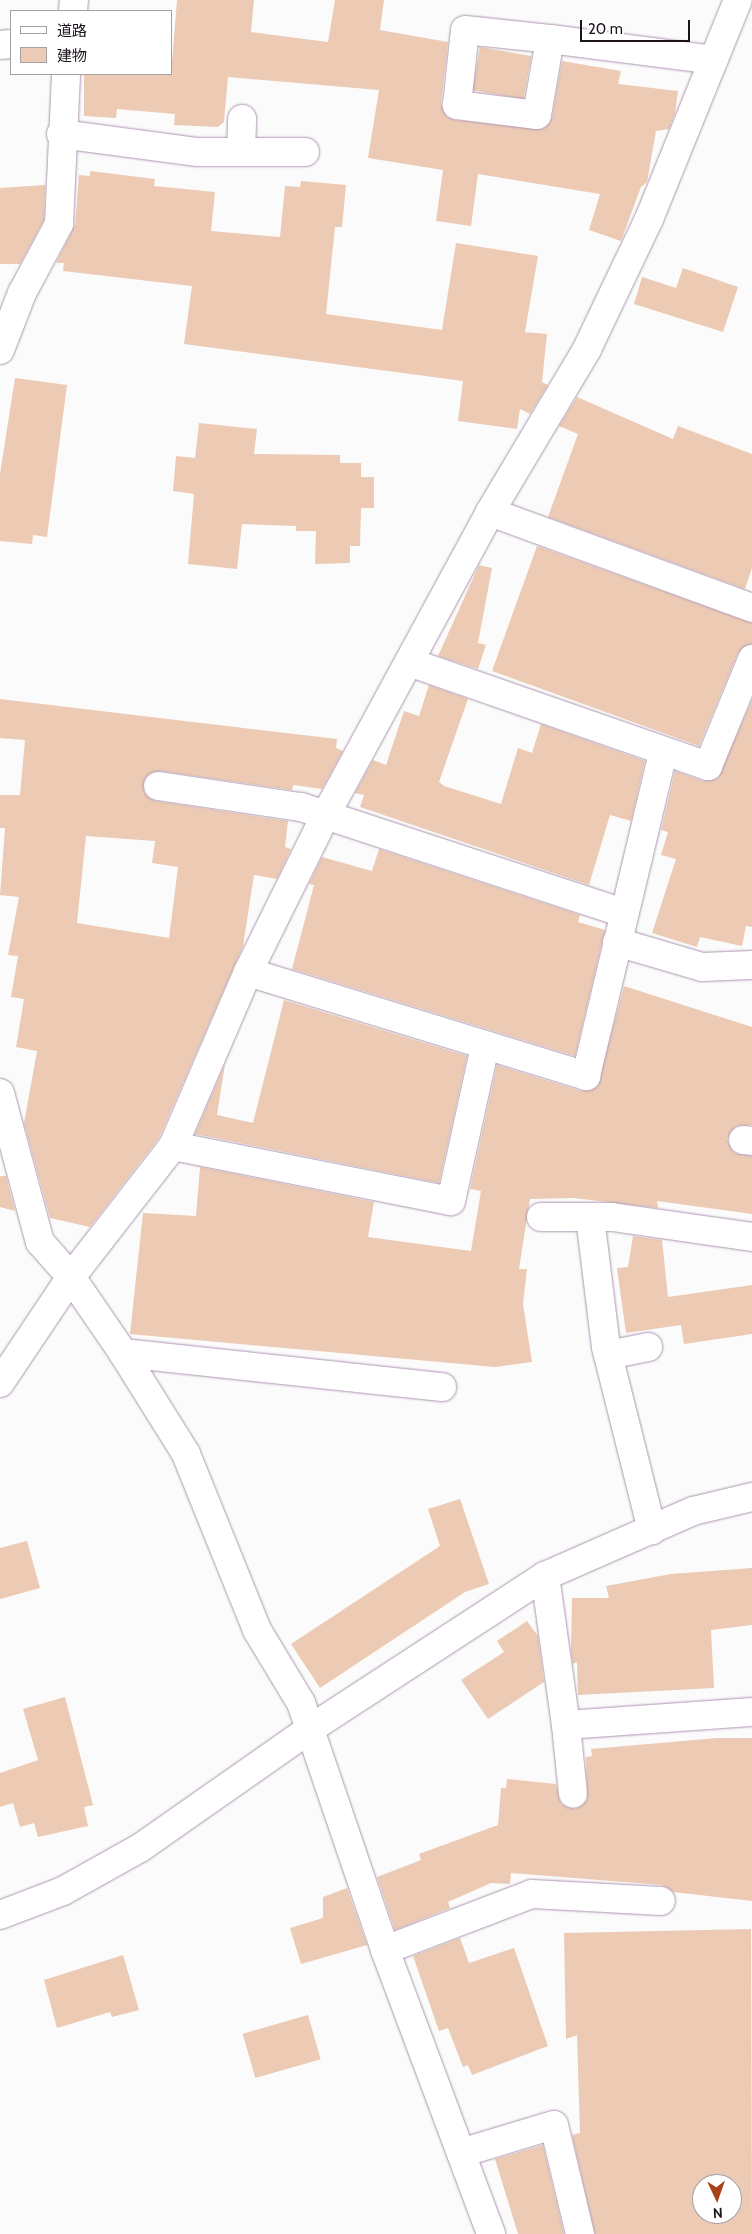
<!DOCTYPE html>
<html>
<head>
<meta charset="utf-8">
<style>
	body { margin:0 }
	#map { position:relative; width:752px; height:2234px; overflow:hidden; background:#fbfbfb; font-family:Cabin,"Noto Sans JP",sans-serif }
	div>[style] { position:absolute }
	.building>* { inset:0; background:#eccab4; transform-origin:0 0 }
	.roads { filter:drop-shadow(0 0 1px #ac94b0) drop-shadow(0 0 1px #ac94b0) }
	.minor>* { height:28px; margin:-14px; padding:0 14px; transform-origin:14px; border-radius:14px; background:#fff }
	span { translate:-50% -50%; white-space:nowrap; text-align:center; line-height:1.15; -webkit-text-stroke:4px #fff; paint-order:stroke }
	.legend { position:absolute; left:10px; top:10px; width:162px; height:65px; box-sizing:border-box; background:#fff; border:1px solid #a4a1a5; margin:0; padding:6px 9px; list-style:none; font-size:15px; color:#1c131d }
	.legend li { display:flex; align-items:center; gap:10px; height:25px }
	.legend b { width:25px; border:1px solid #a4a1a5 }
	.north { position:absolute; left:692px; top:2174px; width:50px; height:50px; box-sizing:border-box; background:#fff; border:1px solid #a4a1a5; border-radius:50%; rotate:177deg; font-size:14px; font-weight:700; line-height:20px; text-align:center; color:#1c131d }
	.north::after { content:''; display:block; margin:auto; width:18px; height:22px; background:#a74218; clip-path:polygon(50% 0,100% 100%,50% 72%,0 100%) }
	.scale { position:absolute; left:580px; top:20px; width:110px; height:22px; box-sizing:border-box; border:2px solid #1c131d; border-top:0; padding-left:6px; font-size:15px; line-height:18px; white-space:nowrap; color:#1c131d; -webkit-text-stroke:4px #fff; paint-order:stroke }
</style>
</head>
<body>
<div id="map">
	<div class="building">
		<i style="clip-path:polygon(177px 0,254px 0,251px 32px,328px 42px,335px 0,384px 0,380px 30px,448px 42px,441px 104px,447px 117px,455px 120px,543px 129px,552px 118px,562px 61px,621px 71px,618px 84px,678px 91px,675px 113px,669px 129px,656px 131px,647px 182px,641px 187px,621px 241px,589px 230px,600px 194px,478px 174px,471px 226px,436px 221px,443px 170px,368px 158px,379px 90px,228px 77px,224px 122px,218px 127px,174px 125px,175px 114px,117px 109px,116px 118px,84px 116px,84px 74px,171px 74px)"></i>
		<i style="left:480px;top:47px;width:52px;height:44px;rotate:10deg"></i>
		<i style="clip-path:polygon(90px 171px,155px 179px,154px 186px,215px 192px,211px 231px,280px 237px,285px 186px,300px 187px,301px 181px,346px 185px,342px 227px,335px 227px,326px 314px,442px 330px,456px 243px,538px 256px,525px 332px,547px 334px,542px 382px,548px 385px,530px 414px,520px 409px,517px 429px,458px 421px,463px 381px,184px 344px,192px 286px,63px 271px,64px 263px,56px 263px,75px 225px,79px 175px,90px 176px)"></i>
		<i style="clip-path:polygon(45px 185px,44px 220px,20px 264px,0 264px,0 188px)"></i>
		<i style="clip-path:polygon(683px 268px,738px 287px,723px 332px,634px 304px,642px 277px,676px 288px)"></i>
		<i style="clip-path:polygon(15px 378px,67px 385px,47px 537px,33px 535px,32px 544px,0 541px,0 474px)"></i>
		<i style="clip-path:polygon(577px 397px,673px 439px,678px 426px,752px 454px,752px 568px,745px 589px,548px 517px,578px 434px,559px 426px)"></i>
		<i style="clip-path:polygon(199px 423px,257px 429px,254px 454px,340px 455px,340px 463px,361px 463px,361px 477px,374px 477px,374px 508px,361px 508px,360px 546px,350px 546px,350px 563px,315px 564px,316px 531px,296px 531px,296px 526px,242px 524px,237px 569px,188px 564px,194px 494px,173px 491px,176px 456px,195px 458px)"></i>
		<i style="clip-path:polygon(537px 546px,752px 623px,752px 644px,738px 653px,699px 746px,492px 671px)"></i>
		<i style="clip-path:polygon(479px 565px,492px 568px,478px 643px,486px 645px,478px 669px,438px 656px)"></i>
		<i style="clip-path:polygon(429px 685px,468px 699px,439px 782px,444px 786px,501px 804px,518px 748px,532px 753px,541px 724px,645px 761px,631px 821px,610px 815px,589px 885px,360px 807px,364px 795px,355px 793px,373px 760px,386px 765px,404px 711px,419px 716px)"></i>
		<i style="clip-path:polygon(evenodd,0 699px,337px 739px,336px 748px,343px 751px,322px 789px,293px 785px,292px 790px,160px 771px,146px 777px,144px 792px,155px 801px,288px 821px,285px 847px,291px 849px,277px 879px,254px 875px,243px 946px,159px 1138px,90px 1227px,50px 1218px,24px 1123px,37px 1051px,16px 1047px,24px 999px,11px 997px,18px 956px,8px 955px,19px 897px,0 895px,5px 828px,0 828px,0 795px,20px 795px,25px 740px,0 738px,0 699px,86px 836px,155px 841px,152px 863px,178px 867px,169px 938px,77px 923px,86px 836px)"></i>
		<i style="clip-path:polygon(752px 700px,752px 927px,746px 926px,742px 946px,700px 937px,697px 947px,652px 933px,676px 859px,661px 855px,668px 832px,661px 830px,675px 771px,703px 781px,718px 778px)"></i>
		<i style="clip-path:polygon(379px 849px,580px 915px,578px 922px,605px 930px,575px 1056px,292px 969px,314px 885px,309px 884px,322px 857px,372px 871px)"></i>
		<i style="clip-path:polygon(624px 986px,752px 1027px,752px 1125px,736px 1126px,727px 1139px,734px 1153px,752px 1156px,752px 1214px,657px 1201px,658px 1208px,574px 1198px,530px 1199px,519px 1269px,527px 1269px,523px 1304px,532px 1362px,495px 1367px,130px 1334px,143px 1213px,196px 1216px,200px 1167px,374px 1202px,368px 1237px,471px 1251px,481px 1191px,470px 1189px,497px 1065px,581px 1091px,597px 1087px)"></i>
		<i style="clip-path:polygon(284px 1000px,467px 1056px,439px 1183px,195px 1134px,225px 1064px,217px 1115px,253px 1123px)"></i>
		<i style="clip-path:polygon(0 1176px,6px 1176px,15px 1211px,0 1207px)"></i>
		<i style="clip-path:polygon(633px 1236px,662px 1240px,668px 1297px,752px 1285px,752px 1334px,684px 1344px,681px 1325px,626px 1333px,617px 1268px,628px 1267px)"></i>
		<i style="clip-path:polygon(460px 1499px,489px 1584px,465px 1592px,320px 1688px,291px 1644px,440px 1546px,428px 1509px)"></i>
		<i style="clip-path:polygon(27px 1541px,40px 1588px,0 1599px,0 1548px)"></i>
		<i style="clip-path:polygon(752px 1568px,752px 1625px,711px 1630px,714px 1688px,578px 1695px,577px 1662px,573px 1664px,571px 1650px,572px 1598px,609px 1598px,606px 1586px,671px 1574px)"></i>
		<i style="clip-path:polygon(527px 1621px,538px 1636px,544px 1682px,488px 1719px,461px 1680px,504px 1652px,497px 1641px)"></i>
		<i style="clip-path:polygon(65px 1697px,93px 1805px,84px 1807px,88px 1826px,38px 1837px,34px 1823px,20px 1827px,13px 1803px,0 1807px,0 1773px,38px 1760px,23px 1709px)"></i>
		<i style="clip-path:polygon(717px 1738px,752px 1738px,752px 1901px,673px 1892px,662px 1885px,511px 1873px,510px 1884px,491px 1883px,448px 1902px,450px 1908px,395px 1930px,377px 1877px,421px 1860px,419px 1854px,498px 1825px,501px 1788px,506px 1788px,507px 1779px,556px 1784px,561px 1804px,575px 1809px,587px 1800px,586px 1757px,592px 1756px,591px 1749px)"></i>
		<i style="clip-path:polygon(347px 1888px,367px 1945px,301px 1964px,290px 1928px,323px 1918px,323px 1897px)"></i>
		<i style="clip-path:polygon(evenodd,751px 1929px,752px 2234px,595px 2234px,572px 2135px,580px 2133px,577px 2035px,566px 2039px,564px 1933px,751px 1929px,702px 2184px,732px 2184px,732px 2214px,702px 2214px,702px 2184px)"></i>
		<i style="clip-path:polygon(460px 1938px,469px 1963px,514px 1948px,548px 2046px,472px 2075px,468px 2065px,463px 2067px,448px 2028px,439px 2031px,413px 1956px)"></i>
		<i style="clip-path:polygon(123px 1955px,139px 2010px,112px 2017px,110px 2012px,57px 2028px,44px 1980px)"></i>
		<i style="left:308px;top:2015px;width:46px;height:68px;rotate:74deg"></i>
		<i style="clip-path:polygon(543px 2145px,564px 2234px,518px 2234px,495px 2159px)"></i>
	</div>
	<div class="roads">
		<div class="minor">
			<i style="left:73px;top:11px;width:11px;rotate:-85deg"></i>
			<i style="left:550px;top:39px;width:77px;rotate:99.7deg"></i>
			<i style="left:537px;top:115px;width:81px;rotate:-172.9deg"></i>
			<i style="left:457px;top:105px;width:75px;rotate:-83.9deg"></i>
			<i style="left:465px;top:30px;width:85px;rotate:6deg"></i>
			<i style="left:550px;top:39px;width:165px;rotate:7.3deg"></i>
			<i style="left:0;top:45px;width:11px;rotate:-5deg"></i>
			<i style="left:61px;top:134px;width:138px;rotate:7.5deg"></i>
			<i style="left:198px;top:152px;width:107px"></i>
			<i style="left:241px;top:152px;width:33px;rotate:-88deg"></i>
			<i style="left:0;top:350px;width:61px;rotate:-68.9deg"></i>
			<i style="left:22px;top:293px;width:78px;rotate:-61.8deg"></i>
			<i style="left:59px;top:224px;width:150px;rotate:-87.3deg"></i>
			<i style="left:490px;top:512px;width:279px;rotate:20.1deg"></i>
			<i style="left:409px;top:662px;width:317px;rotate:19.2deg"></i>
			<i style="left:708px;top:766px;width:116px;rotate:-67.6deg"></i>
			<i style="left:158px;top:786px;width:145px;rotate:8.4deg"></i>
			<i style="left:301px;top:807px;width:340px;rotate:18.2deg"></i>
			<i style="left:617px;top:942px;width:89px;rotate:16.4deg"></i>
			<i style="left:702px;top:967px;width:50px;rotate:-2.3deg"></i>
			<i style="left:248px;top:972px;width:354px;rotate:17.1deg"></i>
			<i style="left:586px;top:1076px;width:332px;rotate:-76.6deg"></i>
			<i style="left:0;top:1093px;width:154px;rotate:75deg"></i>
			<i style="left:40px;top:1242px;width:47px;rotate:48.5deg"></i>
			<i style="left:71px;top:1277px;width:92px;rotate:55.6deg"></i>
			<i style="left:123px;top:1353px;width:119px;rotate:58deg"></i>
			<i style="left:186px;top:1454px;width:190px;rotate:68deg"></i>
			<i style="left:257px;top:1630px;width:85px;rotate:58.9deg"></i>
			<i style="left:301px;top:1703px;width:261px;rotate:71.2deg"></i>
			<i style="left:385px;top:1950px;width:303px;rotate:69.5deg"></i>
			<i style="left:743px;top:1140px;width:9px;rotate:6deg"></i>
			<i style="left:173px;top:1146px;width:283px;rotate:11.2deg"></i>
			<i style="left:451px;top:1201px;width:159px;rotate:-77.6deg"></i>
			<i style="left:541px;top:1217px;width:71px"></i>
			<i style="left:612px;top:1217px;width:141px;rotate:8.1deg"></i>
			<i style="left:590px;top:1217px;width:131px;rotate:83deg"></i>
			<i style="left:606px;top:1347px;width:189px;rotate:75.9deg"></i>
			<i style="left:123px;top:1353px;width:321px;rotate:6.1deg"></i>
			<i style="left:608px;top:1355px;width:41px;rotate:-11.3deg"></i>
			<i style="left:0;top:1383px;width:128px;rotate:-56.2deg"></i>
			<i style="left:71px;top:1277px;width:166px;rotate:-52.1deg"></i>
			<i style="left:173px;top:1146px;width:189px;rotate:-66.7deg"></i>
			<i style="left:248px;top:972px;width:172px;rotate:-63.7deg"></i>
			<i style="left:324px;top:818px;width:348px;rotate:-61.5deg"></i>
			<i style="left:490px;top:512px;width:190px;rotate:-59.2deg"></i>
			<i style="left:587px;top:349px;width:144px;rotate:-64.5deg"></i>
			<i style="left:649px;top:219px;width:236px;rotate:-67.9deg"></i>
			<i style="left:545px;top:1576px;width:150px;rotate:82deg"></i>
			<i style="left:566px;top:1725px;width:186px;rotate:-4deg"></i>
			<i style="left:566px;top:1725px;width:69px;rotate:84.2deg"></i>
			<i style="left:0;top:1915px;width:67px;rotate:-20.9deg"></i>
			<i style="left:63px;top:1891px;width:88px;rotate:-29.2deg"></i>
			<i style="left:140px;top:1848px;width:204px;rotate:-35deg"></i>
			<i style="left:307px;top:1731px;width:284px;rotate:-33.1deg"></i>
			<i style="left:545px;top:1576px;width:162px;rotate:-23.7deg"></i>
			<i style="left:693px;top:1511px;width:61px;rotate:-13.3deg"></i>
			<i style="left:385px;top:1950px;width:157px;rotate:-20.9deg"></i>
			<i style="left:532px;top:1894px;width:129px;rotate:3.1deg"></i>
			<i style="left:461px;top:2153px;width:97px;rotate:-16.8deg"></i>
			<i style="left:554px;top:2125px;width:112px;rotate:76.6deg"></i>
		</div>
	</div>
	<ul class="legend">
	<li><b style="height:6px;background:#fff"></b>道路</li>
	<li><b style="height:14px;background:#eccab4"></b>建物</li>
	</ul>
	<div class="north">N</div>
	<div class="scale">20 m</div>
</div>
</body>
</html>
